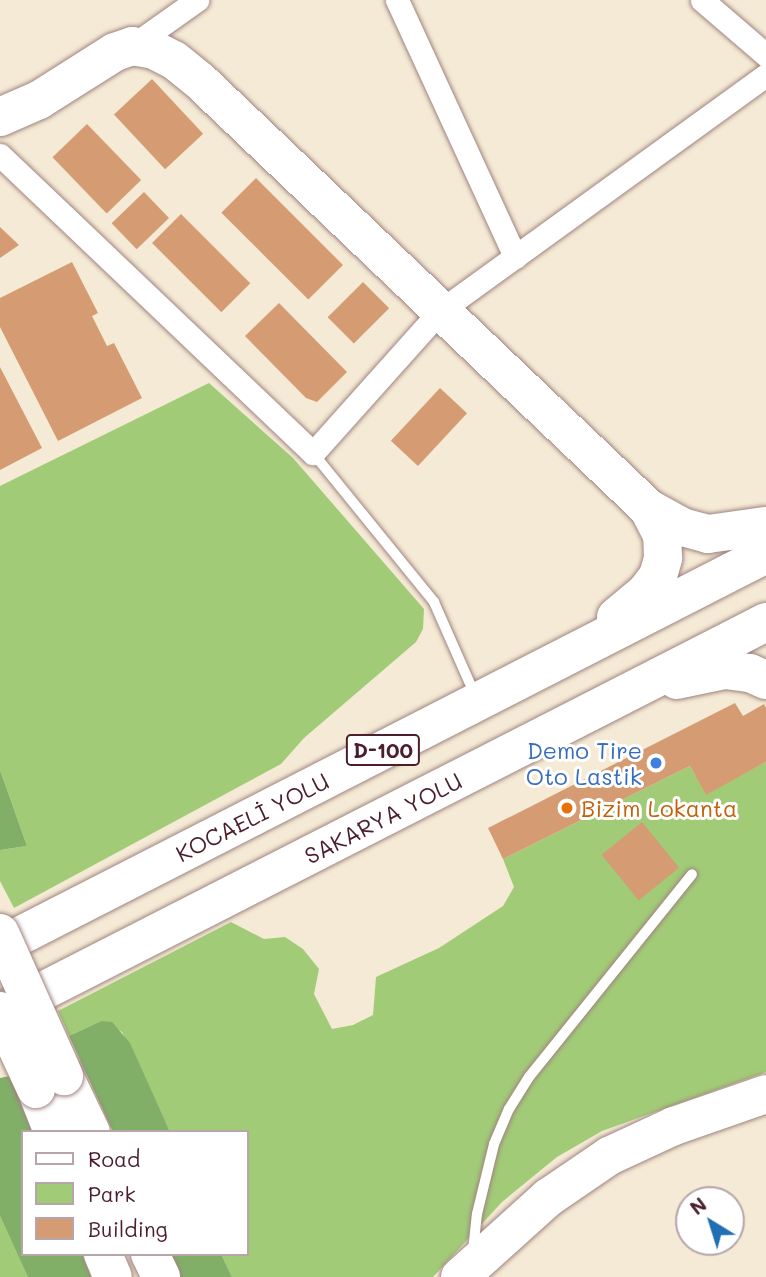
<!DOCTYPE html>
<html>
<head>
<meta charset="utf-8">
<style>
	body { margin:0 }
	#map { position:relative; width:766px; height:1277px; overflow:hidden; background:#f5ead5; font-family:Mali,sans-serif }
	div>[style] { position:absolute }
	.green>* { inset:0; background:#a2cb77 }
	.forest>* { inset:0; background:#81af68 }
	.building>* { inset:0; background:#d59c73; transform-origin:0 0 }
	.roads { filter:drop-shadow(0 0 2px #a08480) drop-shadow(0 0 2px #a08480) }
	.lane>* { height:10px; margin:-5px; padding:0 5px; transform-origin:5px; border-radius:5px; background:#fff }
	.street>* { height:23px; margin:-11.5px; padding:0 11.5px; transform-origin:11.5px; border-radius:11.5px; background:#fff }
	.highway>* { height:38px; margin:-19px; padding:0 19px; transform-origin:19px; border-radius:19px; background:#fff }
	.bridges { filter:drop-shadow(0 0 2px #a08480) drop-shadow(0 0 2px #a08480) }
	.highway-bridge>* { height:38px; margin:-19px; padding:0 19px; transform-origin:19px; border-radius:19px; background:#fff }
	.dots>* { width:19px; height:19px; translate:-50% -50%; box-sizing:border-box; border:4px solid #fff; border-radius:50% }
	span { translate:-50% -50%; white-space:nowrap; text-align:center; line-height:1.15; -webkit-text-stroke:6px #fff; paint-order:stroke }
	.shield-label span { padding:2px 5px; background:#fff; border:2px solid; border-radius:5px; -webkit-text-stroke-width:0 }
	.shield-label { font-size:21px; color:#4a1f2b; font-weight:700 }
	.shop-label { font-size:23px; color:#366cbe }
	.right { translate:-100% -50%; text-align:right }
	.food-label { font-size:23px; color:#c56008 }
	.left { translate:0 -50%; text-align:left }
	.street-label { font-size:23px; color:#4a1f2b }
	.legend { position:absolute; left:21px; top:1130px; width:228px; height:126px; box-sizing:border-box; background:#fff; border:2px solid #b7a5aa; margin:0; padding:9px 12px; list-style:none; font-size:21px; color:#4a1f2b }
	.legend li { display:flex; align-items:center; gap:14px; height:35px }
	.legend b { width:35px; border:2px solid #b7a5aa }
	.north { position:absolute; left:675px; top:1186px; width:70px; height:70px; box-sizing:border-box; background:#fff; border:2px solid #b7a5aa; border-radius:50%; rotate:322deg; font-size:19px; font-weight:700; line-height:28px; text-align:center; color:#4a1f2b }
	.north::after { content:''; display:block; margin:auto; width:24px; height:32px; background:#1f6fb2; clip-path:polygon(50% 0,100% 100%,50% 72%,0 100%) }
</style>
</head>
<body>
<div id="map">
	<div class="green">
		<i style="clip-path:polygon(209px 383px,293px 458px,424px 609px,423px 629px,416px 642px,304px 738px,281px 764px,14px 908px,0 881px,0 850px,27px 846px,0 770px,0 486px)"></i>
		<i style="clip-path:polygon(766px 762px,766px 1072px,602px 1131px,557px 1157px,502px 1202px,433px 1277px,232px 1277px,221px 1254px,247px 1254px,247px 1132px,170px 1132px,122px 1032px,101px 1021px,69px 1036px,58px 1011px,231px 922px,264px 939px,285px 937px,303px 949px,319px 969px,314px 994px,332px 1029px,353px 1025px,373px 1015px,376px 977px,439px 948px,503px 906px,514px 887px,503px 859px,690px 766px,706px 794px)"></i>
		<i style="clip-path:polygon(0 1216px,27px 1274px,28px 1277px,0 1277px)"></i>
	</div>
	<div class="forest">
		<i style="clip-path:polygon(0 770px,27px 846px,0 850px)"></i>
		<i style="clip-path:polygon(101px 1021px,112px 1022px,130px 1043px,170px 1132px,113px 1132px,69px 1036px)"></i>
		<i style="clip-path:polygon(10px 1076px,32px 1132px,23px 1132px,23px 1254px,82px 1254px,91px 1277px,28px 1277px,0 1216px,0 1078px)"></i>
		<i style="clip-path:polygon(170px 1254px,221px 1254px,232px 1277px,180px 1277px)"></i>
	</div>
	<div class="building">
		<i style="left:152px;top:79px;width:75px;height:52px;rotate:47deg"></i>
		<i style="left:87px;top:124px;width:78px;height:48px;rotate:46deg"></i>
		<i style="left:256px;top:178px;width:123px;height:49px;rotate:45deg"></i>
		<i style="left:144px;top:192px;width:36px;height:45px;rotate:46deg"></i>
		<i style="left:181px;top:214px;width:98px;height:41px;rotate:45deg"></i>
		<i style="clip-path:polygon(0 227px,19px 245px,0 258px)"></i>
		<i style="clip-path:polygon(72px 262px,98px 313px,92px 316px,107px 346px,114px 343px,142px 398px,58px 441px,0 327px,0 298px)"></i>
		<i style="left:363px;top:282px;width:37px;height:50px;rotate:45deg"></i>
		<i style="clip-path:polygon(279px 303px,347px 372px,317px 402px,306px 398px,245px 336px)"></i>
		<i style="clip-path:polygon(0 367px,42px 448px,0 470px)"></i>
		<i style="left:440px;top:388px;width:37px;height:72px;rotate:43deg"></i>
		<i style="clip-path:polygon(735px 703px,743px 716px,764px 704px,766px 708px,766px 762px,706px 795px,690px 766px,503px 859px,488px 828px)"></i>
		<i style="left:642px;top:822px;width:59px;height:52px;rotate:51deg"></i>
	</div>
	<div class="roads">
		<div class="lane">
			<i style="left:313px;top:453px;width:192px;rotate:50.9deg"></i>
			<i style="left:434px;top:602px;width:102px;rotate:66.2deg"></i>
			<i style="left:473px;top:1251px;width:37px;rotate:-84deg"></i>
			<i style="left:477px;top:1214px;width:72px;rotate:-76.3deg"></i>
			<i style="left:494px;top:1144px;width:38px;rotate:-67deg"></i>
			<i style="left:509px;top:1109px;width:38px;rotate:-58deg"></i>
			<i style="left:529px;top:1077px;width:260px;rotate:-51.2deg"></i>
		</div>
		<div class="street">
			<i style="left:397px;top:0;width:283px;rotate:65.3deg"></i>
			<i style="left:702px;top:0;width:84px;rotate:40.7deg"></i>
			<i style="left:132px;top:46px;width:80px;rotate:-35.3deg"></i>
			<i style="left:0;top:155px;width:432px;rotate:43.6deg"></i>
			<i style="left:313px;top:453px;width:191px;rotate:-48.2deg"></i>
			<i style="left:440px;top:311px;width:402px;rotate:-35.9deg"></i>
		</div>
		<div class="highway">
			<i style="left:0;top:117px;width:43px;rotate:-23.6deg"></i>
			<i style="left:39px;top:100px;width:90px;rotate:-32.3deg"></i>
			<i style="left:115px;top:52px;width:18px;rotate:-19deg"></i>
			<i style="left:132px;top:46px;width:22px;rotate:10deg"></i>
			<i style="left:154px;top:50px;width:22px;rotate:27deg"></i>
			<i style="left:174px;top:60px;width:33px;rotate:39deg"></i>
			<i style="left:200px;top:81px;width:619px;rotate:43.63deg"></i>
			<i style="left:648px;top:508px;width:39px;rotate:29deg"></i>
			<i style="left:682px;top:527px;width:27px;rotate:15deg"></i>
			<i style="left:708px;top:534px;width:59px;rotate:-7.9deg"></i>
			<i style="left:616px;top:617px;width:39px;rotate:-40deg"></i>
			<i style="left:646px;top:592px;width:20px;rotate:-53deg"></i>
			<i style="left:658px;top:576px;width:19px;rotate:-74deg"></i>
			<i style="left:663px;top:558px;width:23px;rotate:-92deg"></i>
			<i style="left:662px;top:535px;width:30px;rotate:-117deg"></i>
			<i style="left:677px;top:680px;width:49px;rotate:-11.8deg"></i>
			<i style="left:725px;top:670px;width:25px;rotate:7deg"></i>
			<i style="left:750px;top:673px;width:17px;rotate:24deg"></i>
			<i style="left:0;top:946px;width:860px;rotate:-27.1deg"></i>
			<i style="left:0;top:1013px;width:860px;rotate:-27.04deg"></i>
			<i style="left:64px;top:1076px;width:62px;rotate:64.3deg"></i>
			<i style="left:36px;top:1089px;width:46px;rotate:68.4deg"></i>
			<i style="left:103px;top:1254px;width:25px;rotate:67deg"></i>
			<i style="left:150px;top:1254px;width:25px;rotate:64deg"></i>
			<i style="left:460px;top:1277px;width:120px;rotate:-42deg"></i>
			<i style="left:549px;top:1197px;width:73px;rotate:-34.3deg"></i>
			<i style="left:609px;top:1156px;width:72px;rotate:-24.8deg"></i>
			<i style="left:674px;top:1126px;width:97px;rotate:-19.2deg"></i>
		</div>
	</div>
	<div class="bridges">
		<div class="highway-bridge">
			<i style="left:0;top:933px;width:157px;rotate:65.9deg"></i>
			<i style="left:0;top:1011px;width:86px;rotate:65.2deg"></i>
		</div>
	</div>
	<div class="dots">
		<i style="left:656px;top:763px;background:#3f7fe0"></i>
		<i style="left:567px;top:808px;background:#e8710a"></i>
	</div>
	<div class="shield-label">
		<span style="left:383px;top:750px">D-100</span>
	</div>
	<div class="shop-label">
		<span class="right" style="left:642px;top:763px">Demo Tire<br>Oto Lastik</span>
	</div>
	<div class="food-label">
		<span class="left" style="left:581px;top:808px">Bizim Lokanta</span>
	</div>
	<div class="street-label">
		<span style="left:252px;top:817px;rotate:-27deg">KOCAELİ YOLU</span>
		<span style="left:383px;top:818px;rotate:-27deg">SAKARYA YOLU</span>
	</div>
	<ul class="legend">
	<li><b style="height:9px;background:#fff"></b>Road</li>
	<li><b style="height:19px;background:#a2cb77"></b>Park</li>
	<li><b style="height:19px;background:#d59c73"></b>Building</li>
	</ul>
	<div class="north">N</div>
</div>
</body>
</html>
